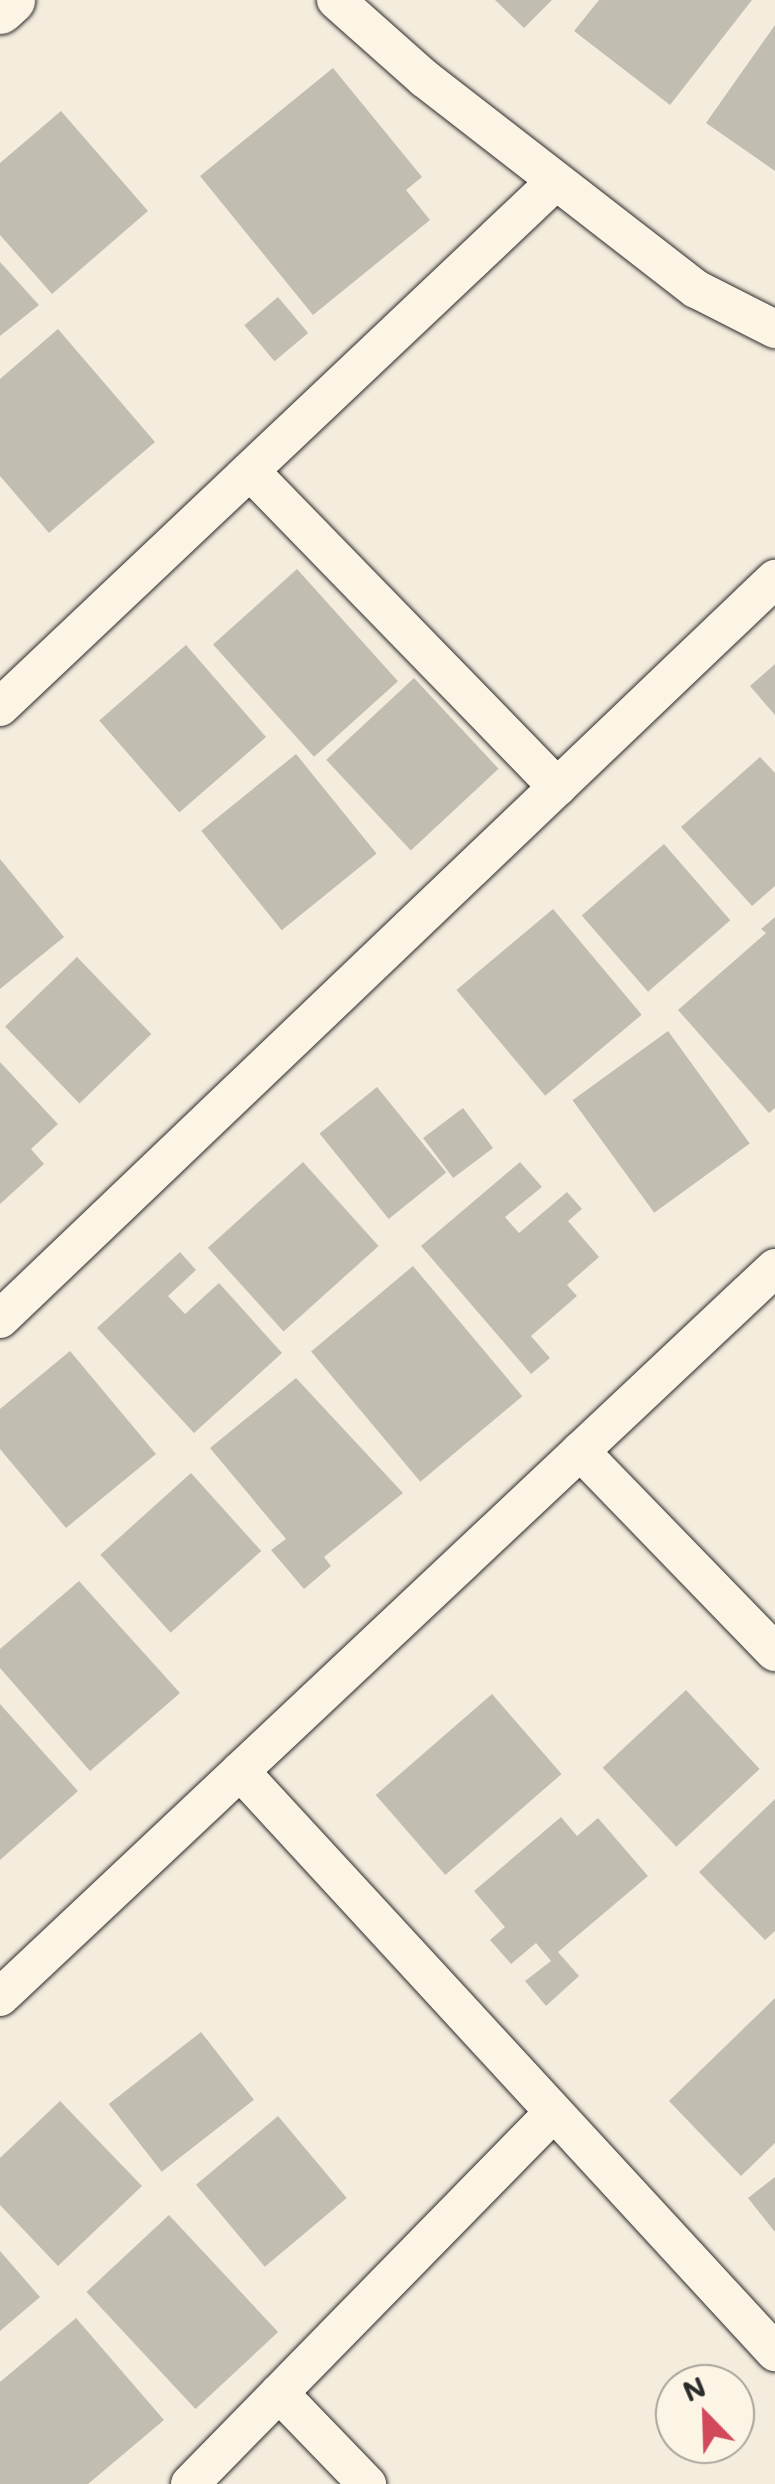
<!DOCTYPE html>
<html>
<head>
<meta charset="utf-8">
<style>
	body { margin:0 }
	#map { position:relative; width:775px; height:2484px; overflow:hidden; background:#f4edde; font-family:Mali,sans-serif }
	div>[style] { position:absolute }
	.building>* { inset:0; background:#c2bdb1; transform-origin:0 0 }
	.roads { filter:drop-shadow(0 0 2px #2b2b2b) drop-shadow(0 0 2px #2b2b2b) }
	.minor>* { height:38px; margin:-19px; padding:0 19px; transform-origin:19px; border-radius:19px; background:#fcf5e5 }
	.tertiary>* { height:48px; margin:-24px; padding:0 24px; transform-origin:24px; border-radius:24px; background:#fcf5e5 }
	span { translate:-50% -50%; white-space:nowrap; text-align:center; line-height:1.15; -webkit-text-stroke:8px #fcf5e5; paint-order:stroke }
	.north { position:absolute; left:655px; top:2364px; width:100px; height:100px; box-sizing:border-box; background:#fcf5e5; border:2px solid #a8a49b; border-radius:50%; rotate:337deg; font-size:28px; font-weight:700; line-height:40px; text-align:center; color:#2b2b2b }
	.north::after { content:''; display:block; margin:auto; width:35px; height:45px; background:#d1495b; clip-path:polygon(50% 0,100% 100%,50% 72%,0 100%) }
</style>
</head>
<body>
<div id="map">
	<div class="building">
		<i style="clip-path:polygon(495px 0,552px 0,524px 28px)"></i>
		<i style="clip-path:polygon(599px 0,752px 0,670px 105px,574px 31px)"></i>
		<i style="clip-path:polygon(775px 25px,775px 171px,706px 123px)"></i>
		<i style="clip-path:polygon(333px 68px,422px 177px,406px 190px,430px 220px,313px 315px,200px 176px)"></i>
		<i style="clip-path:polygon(61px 111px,148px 211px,52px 294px,0 235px,0 163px)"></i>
		<i style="clip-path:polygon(0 262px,39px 305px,0 336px)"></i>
		<i style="left:278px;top:297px;width:47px;height:44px;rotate:50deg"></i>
		<i style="clip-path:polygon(58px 329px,155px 442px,49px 533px,0 476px,0 379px)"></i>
		<i style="left:297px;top:569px;width:151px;height:113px;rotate:48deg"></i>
		<i style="left:186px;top:645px;width:122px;height:115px;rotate:49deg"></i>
		<i style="clip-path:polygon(775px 664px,775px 715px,750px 686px)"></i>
		<i style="left:414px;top:678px;width:124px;height:120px;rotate:47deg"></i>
		<i style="left:296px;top:754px;width:128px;height:122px;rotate:51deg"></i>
		<i style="clip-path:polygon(760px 757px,775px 773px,775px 886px,752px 906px,681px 827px)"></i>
		<i style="left:664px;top:844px;width:101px;height:109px;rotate:49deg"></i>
		<i style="clip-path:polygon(0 859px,64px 937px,0 989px)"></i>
		<i style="left:553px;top:909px;width:138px;height:126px;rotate:50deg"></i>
		<i style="clip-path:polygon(775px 917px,775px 1108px,769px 1113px,678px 1010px,766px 933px,761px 929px)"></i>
		<i style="left:77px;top:957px;width:107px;height:100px;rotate:46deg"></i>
		<i style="left:668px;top:1031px;width:139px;height:118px;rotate:54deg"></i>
		<i style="clip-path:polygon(0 1062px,58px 1124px,31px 1149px,44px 1164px,0 1204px)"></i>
		<i style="left:377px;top:1087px;width:110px;height:74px;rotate:51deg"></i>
		<i style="left:463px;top:1108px;width:50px;height:50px;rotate:53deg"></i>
		<i style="left:303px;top:1162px;width:113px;height:128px;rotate:48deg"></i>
		<i style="clip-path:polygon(520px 1162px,542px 1187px,505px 1217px,519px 1233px,567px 1192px,582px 1209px,568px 1221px,599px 1257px,567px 1285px,577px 1296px,531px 1336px,550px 1358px,531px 1374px,421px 1246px)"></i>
		<i style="clip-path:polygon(180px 1252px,196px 1270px,168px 1296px,185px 1314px,219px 1283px,282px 1353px,194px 1433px,97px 1328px)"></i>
		<i style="left:413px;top:1266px;width:170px;height:133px;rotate:50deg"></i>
		<i style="clip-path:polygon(70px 1351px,156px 1454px,66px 1528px,0 1449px,0 1409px)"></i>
		<i style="clip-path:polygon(296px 1378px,403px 1493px,324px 1557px,331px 1566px,304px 1589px,271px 1550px,286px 1539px,210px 1448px)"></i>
		<i style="left:191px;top:1473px;width:105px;height:122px;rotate:48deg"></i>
		<i style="clip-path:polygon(79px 1581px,180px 1693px,90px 1771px,0 1668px,0 1649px)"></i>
		<i style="left:686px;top:1690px;width:108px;height:114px;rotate:47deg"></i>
		<i style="left:492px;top:1694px;width:106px;height:154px;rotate:49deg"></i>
		<i style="clip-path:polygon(0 1704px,78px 1791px,0 1860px)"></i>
		<i style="clip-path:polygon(775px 1799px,775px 1931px,765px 1940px,699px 1872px)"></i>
		<i style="clip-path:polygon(561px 1817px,577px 1836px,598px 1818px,648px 1876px,558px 1952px,579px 1976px,546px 2006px,525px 1981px,551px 1961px,536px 1943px,511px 1964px,490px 1940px,505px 1927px,474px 1891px)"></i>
		<i style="clip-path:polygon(775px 1998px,775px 2143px,741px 2176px,669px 2101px)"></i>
		<i style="left:201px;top:2032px;width:86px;height:117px;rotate:52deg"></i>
		<i style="clip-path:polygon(60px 2101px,142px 2186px,58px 2266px,0 2205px,0 2158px)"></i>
		<i style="left:278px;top:2116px;width:107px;height:107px;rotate:50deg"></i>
		<i style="clip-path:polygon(775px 2177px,775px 2232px,748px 2198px)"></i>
		<i style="left:169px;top:2215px;width:160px;height:113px;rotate:47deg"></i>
		<i style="clip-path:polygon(0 2251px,40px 2297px,0 2331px)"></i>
		<i style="clip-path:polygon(76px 2318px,164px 2420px,88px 2484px,0 2484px,0 2382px)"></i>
	</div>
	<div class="roads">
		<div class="minor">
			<i style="left:336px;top:0;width:119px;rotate:41.6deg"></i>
			<i style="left:425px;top:79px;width:343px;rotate:37.8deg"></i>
			<i style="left:696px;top:289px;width:89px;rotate:26.9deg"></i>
			<i style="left:250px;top:471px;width:441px;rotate:45.8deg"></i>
			<i style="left:0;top:707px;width:765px;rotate:-43.41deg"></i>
			<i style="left:0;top:1319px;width:1072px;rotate:-43.68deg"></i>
			<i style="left:580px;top:1451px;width:280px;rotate:45.9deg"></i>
			<i style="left:240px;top:1771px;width:790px;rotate:47.36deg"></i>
			<i style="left:0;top:1997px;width:1064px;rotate:-43.25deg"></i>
			<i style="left:279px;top:2393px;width:127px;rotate:46deg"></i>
			<i style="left:190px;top:2484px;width:520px;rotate:-45.62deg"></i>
		</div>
		<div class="tertiary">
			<i style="left:0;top:10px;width:15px;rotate:-42deg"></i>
		</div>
	</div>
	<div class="north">N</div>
</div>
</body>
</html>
